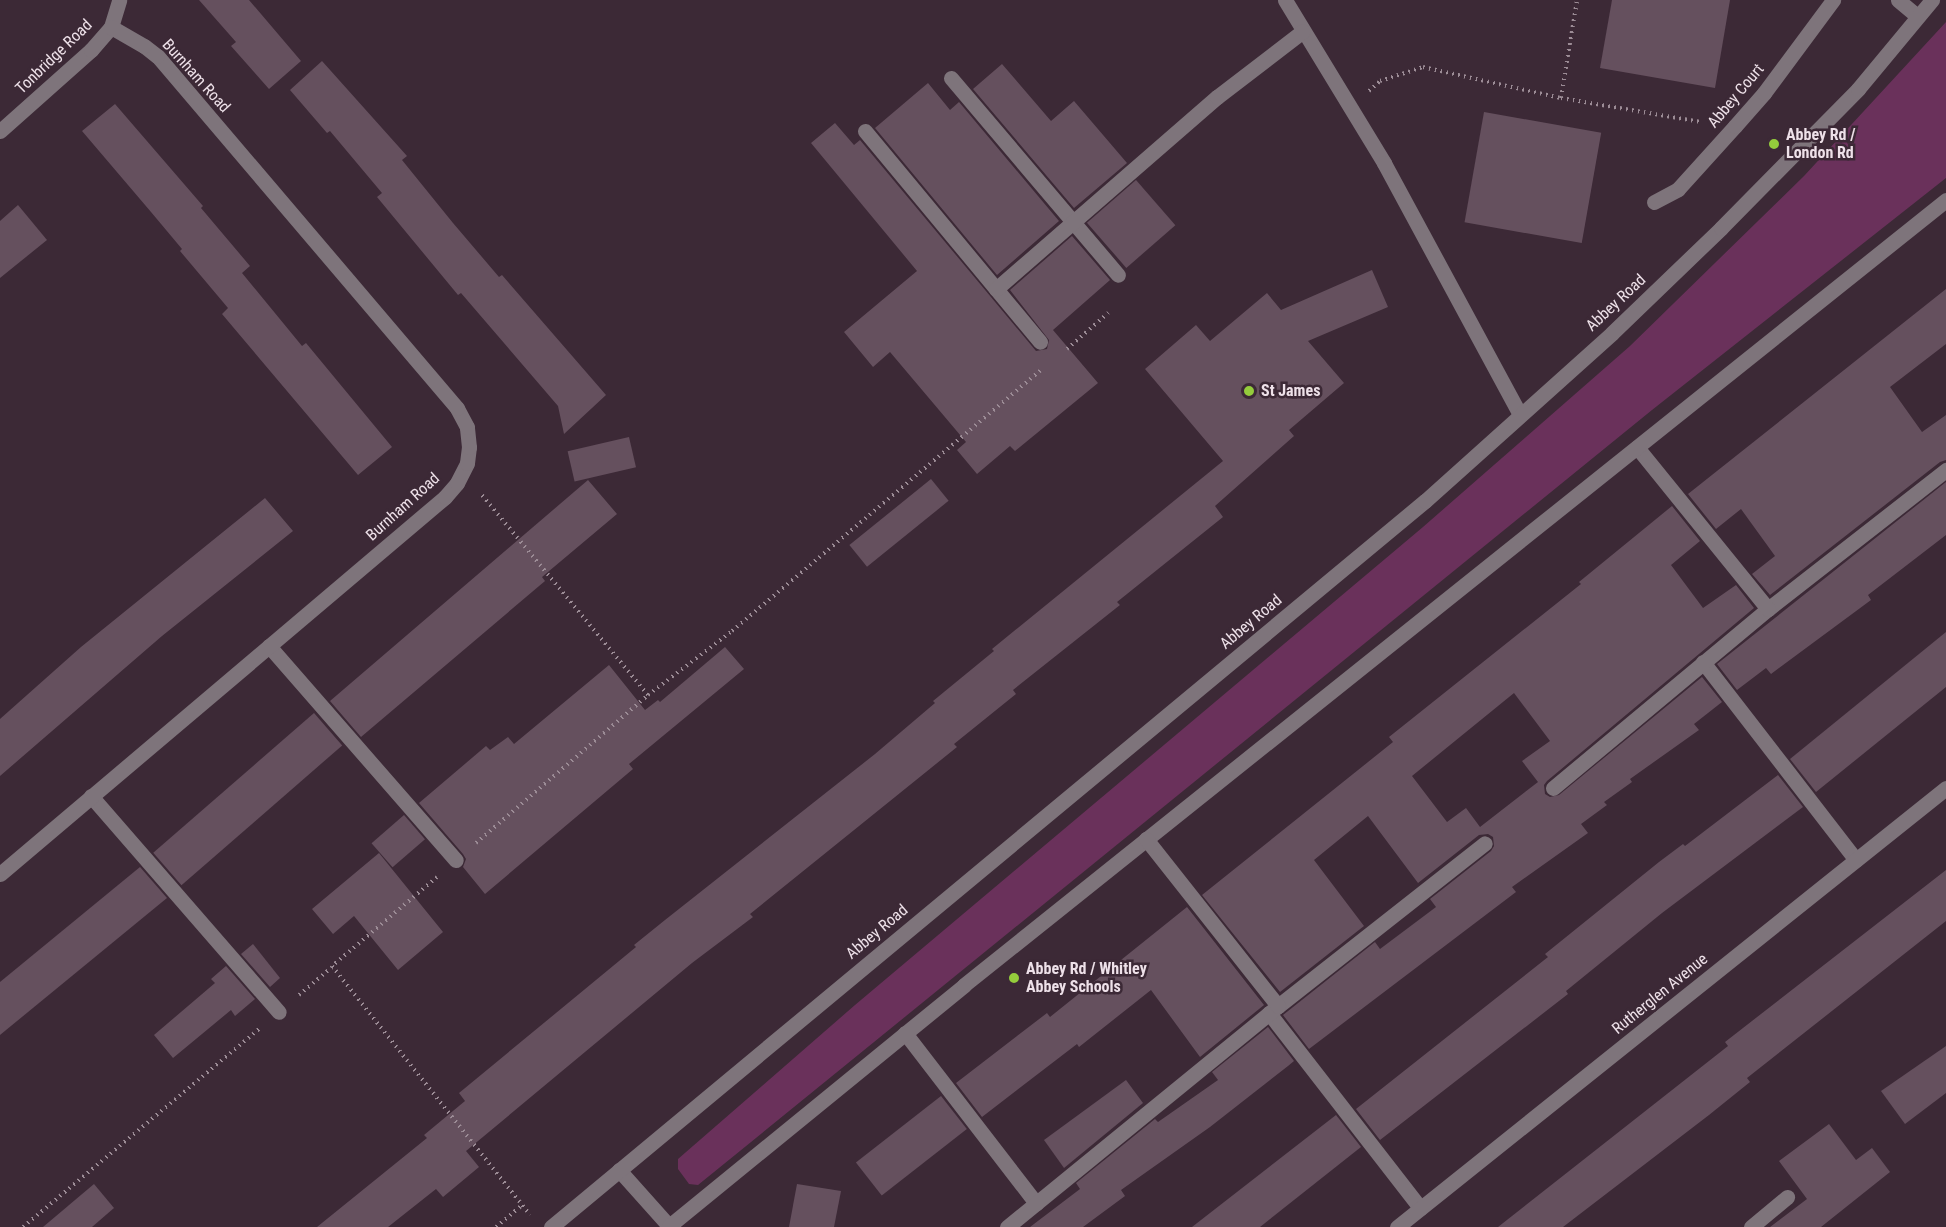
<!DOCTYPE html>
<html>
<head>
<meta charset="utf-8">
<style>
	body { margin:0 }
	#map { position:relative; width:1946px; height:1227px; overflow:hidden; background:#3c2936; font-family:"Roboto Condensed",sans-serif }
	div>[style] { position:absolute }
	.green>* { inset:0; background:#6a315b }
	.building>* { inset:0; background:#65505e; transform-origin:0 0 }
	.path>* { height:4px; margin-top:-2px; transform-origin:0; background:repeating-linear-gradient(90deg,#9c8c96 0 1.5px,transparent 0 6px) }
	.minor>* { height:15px; margin:-7.5px; padding:0 7.5px; transform-origin:7.5px; border-radius:7.5px; background:#7e747b }
	.dots>* { width:16px; height:16px; translate:-50% -50%; box-sizing:border-box; border:3px solid #3c2936; border-radius:50% }
	span { translate:-50% -50%; white-space:nowrap; text-align:center; line-height:1.15; -webkit-text-stroke:5px #3c2936; paint-order:stroke }
	.street-label { font-size:16px; color:#eee1e9 }
	.poi-label { font-size:16px; color:#eee1e9; font-weight:700 }
	.left { translate:0 -50%; text-align:left }
</style>
</head>
<body>
<div id="map">
	<div class="green">
		<i style="clip-path:polygon(1946px 22px,1946px 178px,1652px 410px,698px 1185px,689px 1184px,678px 1169px,678px 1159px,855px 1005px,1423px 527px,1630px 346px,1804px 176px)"></i>
	</div>
	<div class="building">
		<i style="clip-path:polygon(199px 0,249px 0,301px 61px,269px 89px,231px 46px,236px 42px)"></i>
		<i style="clip-path:polygon(1612px 0,1730px 0,1715px 88px,1600px 68px)"></i>
		<i style="clip-path:polygon(322px 61px,407px 156px,402px 160px,453px 223px,499px 277px,502px 275px,606px 395px,564px 434px,558px 406px,461px 293px,458px 295px,377px 197px,382px 193px,330px 131px,327px 133px,290px 90px)"></i>
		<i style="clip-path:polygon(1002px 64px,1051px 121px,1074px 101px,1127px 163px,1074px 208px,973px 89px)"></i>
		<i style="clip-path:polygon(928px 83px,950px 110px,959px 102px,1059px 221px,997px 275px,875px 128px)"></i>
		<i style="clip-path:polygon(115px 104px,203px 206px,201px 208px,250px 266px,242px 273px,302px 346px,306px 343px,392px 447px,358px 475px,222px 314px,228px 308px,180px 251px,182px 249px,151px 212px,82px 131px)"></i>
		<i style="left:1484px;top:112px;width:119px;height:112px;rotate:10deg"></i>
		<i style="clip-path:polygon(835px 123px,854px 145px,860px 140px,1036px 351px,1047px 349px,1049px 340px,1010px 290px,1072px 236px,1110px 280px,1053px 330px,1098px 383px,1015px 451px,1010px 446px,977px 474px,957px 450px,966px 442px,890px 352px,873px 367px,844px 332px,917px 271px,811px 143px)"></i>
		<i style="left:1136px;top:180px;width:60px;height:65px;rotate:49deg"></i>
		<i style="clip-path:polygon(18px 205px,47px 240px,0 278px,0 221px)"></i>
		<i style="clip-path:polygon(1372px 270px,1388px 307px,1308px 341px,1344px 383px,1289px 430px,1294px 436px,1215px 506px,1223px 517px,1117px 602px,1120px 605px,1013px 690px,1016px 694px,954px 744px,957px 747px,750px 914px,753px 917px,692px 963px,466px 1151px,479px 1167px,443px 1197px,436px 1189px,388px 1227px,317px 1227px,427px 1138px,424px 1135px,465px 1101px,459px 1093px,636px 947px,634px 945px,665px 920px,875px 754px,935px 703px,933px 701px,994px 651px,992px 649px,1223px 461px,1145px 369px,1196px 325px,1210px 341px,1267px 293px,1281px 310px)"></i>
		<i style="clip-path:polygon(1946px 289px,1946px 344px,1890px 387px,1922px 432px,1946px 415px,1946px 460px,1940px 462px,1770px 595px,1752px 574px,1775px 556px,1741px 509px,1716px 529px,1688px 494px)"></i>
		<i style="left:629px;top:437px;width:31px;height:63px;rotate:77deg"></i>
		<i style="left:931px;top:479px;width:28px;height:105px;rotate:51deg"></i>
		<i style="clip-path:polygon(588px 480px,617px 514px,542px 577px,545px 581px,361px 737px,330px 701px)"></i>
		<i style="clip-path:polygon(1946px 482px,1946px 535px,1868px 595px,1871px 600px,1771px 674px,1766px 668px,1737px 690px,1717px 664px)"></i>
		<i style="clip-path:polygon(265px 498px,293px 531px,162px 636px,0 776px,0 719px,81px 647px)"></i>
		<i style="clip-path:polygon(evenodd,1672px 506px,1700px 541px,1671px 565px,1703px 608px,1736px 585px,1754px 608px,1547px 781px,1544px 785px,1545px 794px,1550px 797px,1559px 795px,1702px 677px,1722px 702px,1694px 724px,1699px 730px,1630px 779px,1632px 782px,1604px 802px,1607px 805px,1581px 824px,1588px 833px,1512px 887px,1516px 892px,1309px 1049px,1283px 1015px,1375px 942px,1380px 949px,1436px 907px,1430px 899px,1491px 851px,1494px 846px,1493px 837px,1488px 834px,1479px 835px,1418px 883px,1368px 816px,1314px 860px,1364px 926px,1280px 992px,1202px 895px,1393px 742px,1389px 737px,1581px 584px,1579px 582px,1672px 506px,1514px 693px,1550px 741px,1522px 761px,1538px 782px,1480px 827px,1466px 808px,1447px 822px,1412px 776px,1514px 693px)"></i>
		<i style="clip-path:polygon(1946px 632px,1946px 687px,1816px 792px,1790px 759px)"></i>
		<i style="clip-path:polygon(725px 647px,744px 669px,629px 764px,633px 769px,485px 894px,463px 867px,466px 859px,463px 854px,419px 803px,486px 746px,490px 750px,508px 737px,514px 744px,609px 665px,645px 710px,658px 700px,660px 702px)"></i>
		<i style="left:314px;top:713px;width:43px;height:213px;rotate:49deg"></i>
		<i style="clip-path:polygon(1778px 775px,1803px 807px,1662px 913px,1566px 991px,1568px 994px,1380px 1140px,1356px 1109px,1548px 957px,1545px 954px,1659px 862px,1683px 844px,1685px 846px)"></i>
		<i style="left:404px;top:815px;width:32px;height:43px;rotate:49deg"></i>
		<i style="clip-path:polygon(379px 853px,443px 932px,398px 970px,354px 916px,333px 934px,312px 909px)"></i>
		<i style="clip-path:polygon(140px 867px,167px 898px,0 1035px,0 982px)"></i>
		<i style="clip-path:polygon(1946px 870px,1946px 921px,1747px 1078px,1750px 1082px,1709px 1115px,1563px 1227px,1498px 1227px,1728px 1046px,1725px 1042px)"></i>
		<i style="clip-path:polygon(1187px 907px,1264px 1005px,1200px 1057px,1151px 990px,1079px 1047px,1077px 1044px,982px 1117px,956px 1083px,1047px 1013px,1050px 1017px)"></i>
		<i style="clip-path:polygon(253px 944px,280px 978px,270px 987px,241px 954px)"></i>
		<i style="clip-path:polygon(226px 966px,255px 999px,235px 1016px,231px 1010px,173px 1058px,154px 1035px,215px 983px,211px 979px)"></i>
		<i style="clip-path:polygon(1268px 1027px,1294px 1061px,1288px 1066px,1210px 1127px,1121px 1190px,1125px 1196px,1083px 1227px,1030px 1227px,1080px 1189px,1076px 1183px,1155px 1119px,1158px 1122px,1218px 1080px,1212px 1072px)"></i>
		<i style="clip-path:polygon(1946px 1046px,1946px 1093px,1905px 1124px,1881px 1091px)"></i>
		<i style="clip-path:polygon(1126px 1080px,1143px 1103px,1064px 1168px,1044px 1140px)"></i>
		<i style="left:941px;top:1096px;width:42px;height:108px;rotate:52deg"></i>
		<i style="clip-path:polygon(1336px 1115px,1361px 1147px,1260px 1227px,1192px 1227px)"></i>
		<i style="clip-path:polygon(1829px 1124px,1856px 1160px,1872px 1148px,1890px 1172px,1821px 1227px,1770px 1227px,1807px 1199px,1779px 1161px)"></i>
		<i style="clip-path:polygon(94px 1184px,114px 1208px,92px 1227px,43px 1227px)"></i>
		<i style="clip-path:polygon(797px 1184px,841px 1191px,834px 1227px,789px 1227px)"></i>
	</div>
	<div class="path">
		<i style="left:1369px;top:91px;width:15px;rotate:-42deg"></i>
		<i style="left:1380px;top:81px;width:45px;rotate:-18deg"></i>
		<i style="left:1423px;top:67px;width:141px;rotate:12.7deg"></i>
		<i style="left:1561px;top:98px;width:142px;rotate:9.7deg"></i>
		<i style="left:1561px;top:98px;width:99px;rotate:-80.7deg"></i>
		<i style="left:1067px;top:349px;width:55px;rotate:-41.3deg"></i>
		<i style="left:648px;top:695px;width:106px;rotate:-37.3deg"></i>
		<i style="left:732px;top:631px;width:406px;rotate:-40.2deg"></i>
		<i style="left:476px;top:843px;width:227px;rotate:-40.7deg"></i>
		<i style="left:648px;top:695px;width:261px;rotate:-129.7deg"></i>
		<i style="left:437px;top:877px;width:138px;rotate:139.7deg"></i>
		<i style="left:332px;top:966px;width:318px;rotate:51.5deg"></i>
		<i style="left:299px;top:995px;width:43px;rotate:-40.3deg"></i>
		<i style="left:23px;top:1227px;width:308px;rotate:-40deg"></i>
		<i style="left:496px;top:1227px;width:34px;rotate:-40deg"></i>
	</div>
	<div class="minor">
		<i style="left:1285px;top:0;width:191px;rotate:58.7deg"></i>
		<i style="left:1384px;top:163px;width:286px;rotate:61.6deg"></i>
		<i style="left:1898px;top:0;width:25px;rotate:40deg"></i>
		<i style="left:951px;top:78px;width:258px;rotate:49.7deg"></i>
		<i style="left:0;top:131px;width:122px;rotate:-41.7deg"></i>
		<i style="left:91px;top:50px;width:30px;rotate:-49deg"></i>
		<i style="left:111px;top:27px;width:28px;rotate:-73deg"></i>
		<i style="left:865px;top:131px;width:274px;rotate:50.3deg"></i>
		<i style="left:1654px;top:202px;width:27px;rotate:-28deg"></i>
		<i style="left:1678px;top:189px;width:85px;rotate:-47.9deg"></i>
		<i style="left:1735px;top:126px;width:44px;rotate:-48.7deg"></i>
		<i style="left:1764px;top:93px;width:116px;rotate:-53.4deg"></i>
		<i style="left:996px;top:289px;width:293px;rotate:-41deg"></i>
		<i style="left:1217px;top:97px;width:108px;rotate:-37.5deg"></i>
		<i style="left:1768px;top:609px;width:226px;rotate:-38deg"></i>
		<i style="left:269px;top:646px;width:284px;rotate:48.9deg"></i>
		<i style="left:1703px;top:662px;width:250px;rotate:52.3deg"></i>
		<i style="left:1553px;top:788px;width:280px;rotate:-39.8deg"></i>
		<i style="left:1768px;top:609px;width:208px;rotate:-129deg"></i>
		<i style="left:91px;top:796px;width:286px;rotate:49deg"></i>
		<i style="left:0;top:874px;width:583px;rotate:-40.27deg"></i>
		<i style="left:445px;top:497px;width:18px;rotate:-49deg"></i>
		<i style="left:457px;top:483px;width:22px;rotate:-63deg"></i>
		<i style="left:467px;top:463px;width:16px;rotate:-83deg"></i>
		<i style="left:469px;top:447px;width:20px;rotate:-96deg"></i>
		<i style="left:467px;top:427px;width:21px;rotate:-118deg"></i>
		<i style="left:457px;top:408px;width:462px;rotate:-130.4deg"></i>
		<i style="left:157px;top:56px;width:16px;rotate:-142deg"></i>
		<i style="left:144px;top:46px;width:38px;rotate:-150deg"></i>
		<i style="left:1278px;top:1006px;width:263px;rotate:-38.2deg"></i>
		<i style="left:1269px;top:1013px;width:247px;rotate:52.2deg"></i>
		<i style="left:905px;top:1033px;width:215px;rotate:52.4deg"></i>
		<i style="left:619px;top:1170px;width:76px;rotate:48.2deg"></i>
		<i style="left:669px;top:1226px;width:381px;rotate:-39.2deg"></i>
		<i style="left:964px;top:985px;width:1257px;rotate:-38.64deg"></i>
		<i style="left:551px;top:1227px;width:1136px;rotate:-39.72deg"></i>
		<i style="left:1425px;top:501px;width:251px;rotate:-41.9deg"></i>
		<i style="left:1612px;top:333px;width:151px;rotate:-43.9deg"></i>
		<i style="left:1721px;top:228px;width:195px;rotate:-45.4deg"></i>
		<i style="left:1858px;top:89px;width:116px;rotate:-50.3deg"></i>
		<i style="left:1007px;top:1227px;width:350px;rotate:-39.2deg"></i>
		<i style="left:1278px;top:1006px;width:213px;rotate:-128.3deg"></i>
		<i style="left:1397px;top:1227px;width:703px;rotate:-38.65deg"></i>
		<i style="left:1751px;top:1227px;width:47px;rotate:-39.8deg"></i>
	</div>
	<div class="dots">
		<i style="left:1774px;top:144px;background:#94cc3c"></i>
		<i style="left:1249px;top:391px;background:#94cc3c"></i>
		<i style="left:1014px;top:978px;background:#94cc3c"></i>
	</div>
	<div class="street-label">
		<span style="left:54px;top:57px;rotate:-44deg">Tonbridge Road</span>
		<span style="left:196px;top:76px;rotate:48deg">Burnham Road</span>
		<span style="left:1736px;top:96px;rotate:-50deg">Abbey Court</span>
		<span style="left:1616px;top:303px;rotate:-43deg">Abbey Road</span>
		<span style="left:403px;top:507px;rotate:-42deg">Burnham Road</span>
		<span style="left:1251px;top:622px;rotate:-40deg">Abbey Road</span>
		<span style="left:877px;top:932px;rotate:-40deg">Abbey Road</span>
		<span style="left:1660px;top:994px;rotate:-39deg">Rutherglen Avenue</span>
	</div>
	<div class="poi-label">
		<span class="left" style="left:1786px;top:144px">Abbey Rd /<br>London Rd</span>
		<span class="left" style="left:1261px;top:391px">St James</span>
		<span class="left" style="left:1026px;top:978px">Abbey Rd / Whitley<br>Abbey Schools</span>
	</div>
</div>
</body>
</html>
